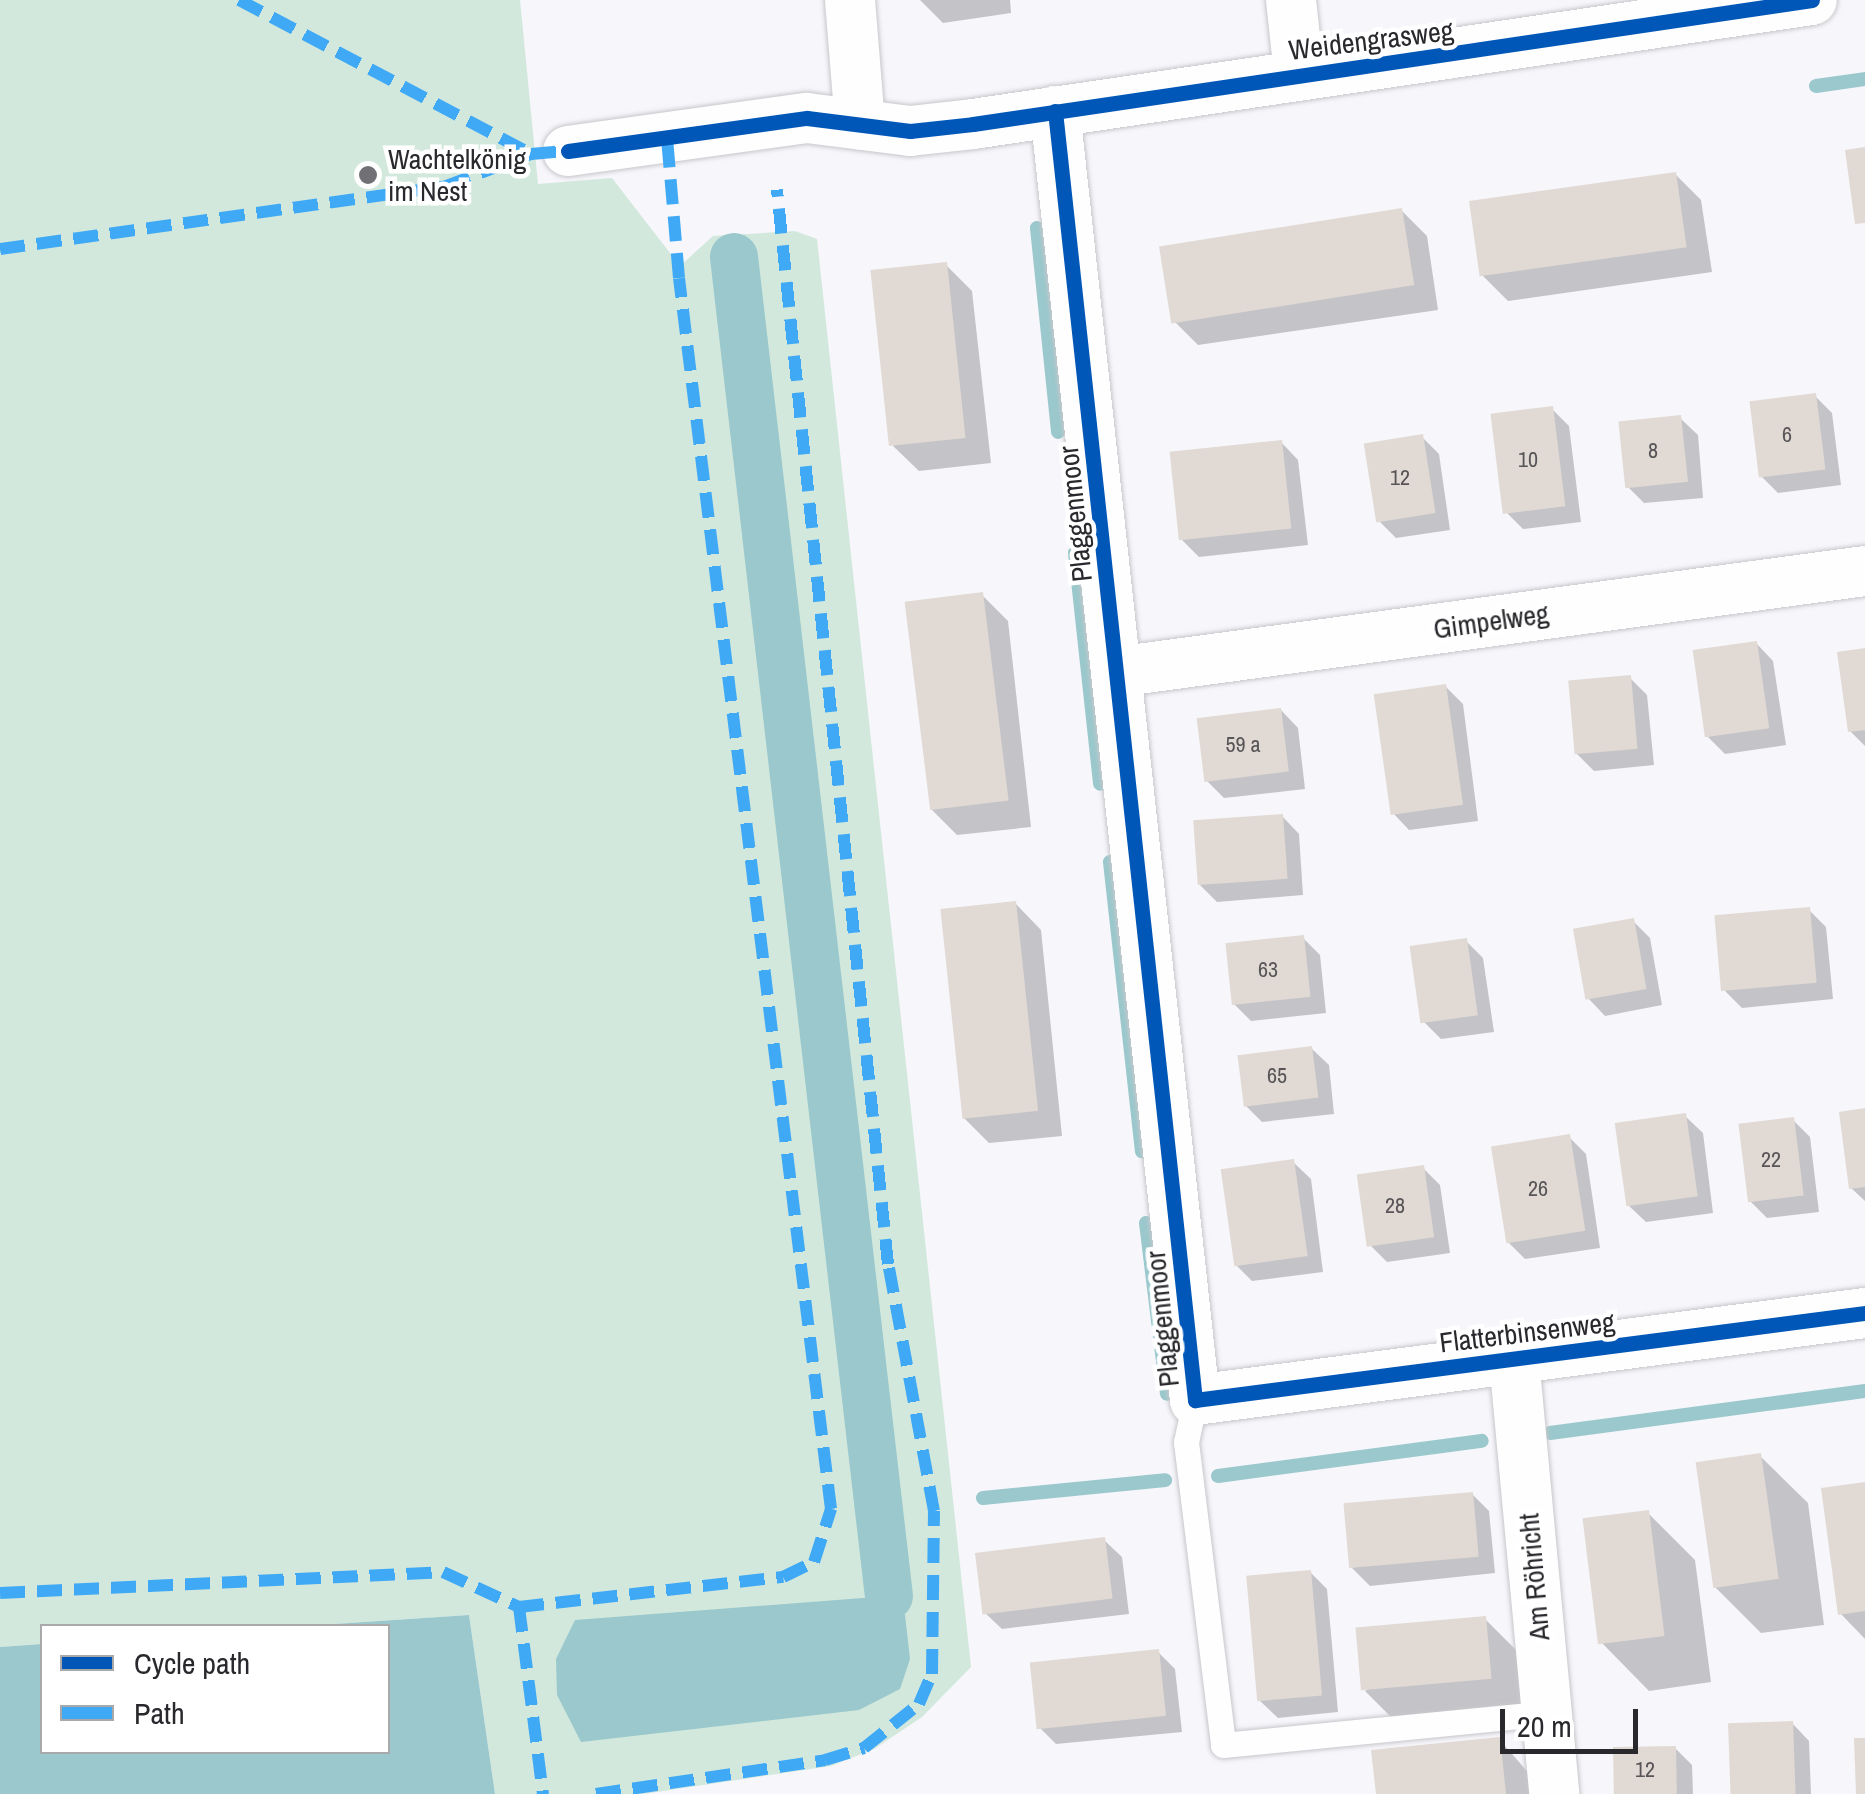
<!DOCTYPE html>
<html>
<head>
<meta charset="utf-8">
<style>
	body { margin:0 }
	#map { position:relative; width:1865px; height:1794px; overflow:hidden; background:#f6f6fb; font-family:"Archivo Narrow",sans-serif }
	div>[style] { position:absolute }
	.green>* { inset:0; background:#d2e8dc }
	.water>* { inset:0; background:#9ac8cc }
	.shadow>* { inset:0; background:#0003 }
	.stream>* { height:14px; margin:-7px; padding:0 7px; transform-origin:7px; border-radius:7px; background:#9ac8cc }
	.canal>* { height:48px; margin:-24px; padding:0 24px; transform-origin:24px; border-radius:24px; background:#9ac8cc }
	.building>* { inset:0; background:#e1dad4; transform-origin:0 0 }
	.roads { filter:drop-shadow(0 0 2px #c7c7cb) drop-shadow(0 0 2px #c7c7cb) }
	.service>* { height:25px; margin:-12.5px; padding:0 12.5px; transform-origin:12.5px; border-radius:12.5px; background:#fefefe }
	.minor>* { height:50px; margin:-25px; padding:0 25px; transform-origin:25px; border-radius:25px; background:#fefefe }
	.quiet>* { height:12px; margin-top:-6px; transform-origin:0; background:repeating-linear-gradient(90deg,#3fa9f5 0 25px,transparent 0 37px) }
	.cycleway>* { height:15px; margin:-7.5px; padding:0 7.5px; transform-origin:7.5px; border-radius:7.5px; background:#0057b8 }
	.dots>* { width:28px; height:28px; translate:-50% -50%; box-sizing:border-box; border:5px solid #fff; border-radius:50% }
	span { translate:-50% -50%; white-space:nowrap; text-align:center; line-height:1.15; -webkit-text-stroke:9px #fff; paint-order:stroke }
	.number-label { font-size:22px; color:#575557 }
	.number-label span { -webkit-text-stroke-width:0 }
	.street-label { font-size:28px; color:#29292d }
	.poi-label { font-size:28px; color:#29292d }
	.left { translate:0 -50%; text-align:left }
	.legend { position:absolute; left:40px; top:1624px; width:350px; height:130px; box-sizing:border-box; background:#fff; border:2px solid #a9a9ab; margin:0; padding:12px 18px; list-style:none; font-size:30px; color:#29292d }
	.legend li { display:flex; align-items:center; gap:20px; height:50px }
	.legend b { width:50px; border:2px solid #a9a9ab }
	.scale { position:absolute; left:1500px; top:1709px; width:138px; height:45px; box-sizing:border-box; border:5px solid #29292d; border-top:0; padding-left:12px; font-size:30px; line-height:35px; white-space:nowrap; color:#29292d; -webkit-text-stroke:8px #fff; paint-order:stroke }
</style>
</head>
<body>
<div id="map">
	<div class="green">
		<i style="clip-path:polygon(0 0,520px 0,538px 184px,612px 178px,680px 266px,713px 236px,795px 231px,817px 239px,971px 1667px,922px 1717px,874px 1749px,831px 1766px,643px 1794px,495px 1794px,469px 1615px,304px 1626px,42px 1626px,42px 1644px,0 1647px)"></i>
	</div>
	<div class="water">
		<i style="clip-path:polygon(889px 1596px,905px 1615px,910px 1659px,900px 1689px,859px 1710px,581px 1742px,557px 1695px,556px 1659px,575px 1620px)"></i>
		<i style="clip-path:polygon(469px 1615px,495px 1794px,0 1794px,0 1647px,42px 1644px,42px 1752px,388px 1752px,388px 1626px,304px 1626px)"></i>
	</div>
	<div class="shadow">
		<i style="clip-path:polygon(920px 0,1010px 0,1011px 13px,943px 23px)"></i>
		<i style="clip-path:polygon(1675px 174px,1701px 200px,1712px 272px,1508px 301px,1482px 275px)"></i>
		<i style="clip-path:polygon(1401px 210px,1427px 236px,1438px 310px,1198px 345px,1172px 319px)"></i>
		<i style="clip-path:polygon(946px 265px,972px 291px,991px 463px,919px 471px,893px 446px)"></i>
		<i style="clip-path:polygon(1815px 396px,1832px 413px,1841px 485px,1778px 493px,1761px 476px)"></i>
		<i style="clip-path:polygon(1552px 409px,1569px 426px,1581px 522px,1523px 529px,1506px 512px)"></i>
		<i style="clip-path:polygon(1680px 418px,1698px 435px,1703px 498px,1644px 503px,1627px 486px)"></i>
		<i style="clip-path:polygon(1422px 437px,1439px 454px,1450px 530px,1396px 538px,1379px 521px)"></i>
		<i style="clip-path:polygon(1281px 442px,1298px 460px,1308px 545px,1199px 557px,1182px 540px)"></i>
		<i style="clip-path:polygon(982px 595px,1008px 621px,1031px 827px,957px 835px,931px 809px)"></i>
		<i style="clip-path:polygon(1756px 643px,1773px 661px,1786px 745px,1725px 754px,1708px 737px)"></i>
		<i style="clip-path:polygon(1865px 651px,1865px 746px,1850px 731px)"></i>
		<i style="clip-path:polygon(1630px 678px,1647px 695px,1654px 765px,1594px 771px,1577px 754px)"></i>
		<i style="clip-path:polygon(1446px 687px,1463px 704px,1478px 821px,1409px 830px,1392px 812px)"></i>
		<i style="clip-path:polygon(1281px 710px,1298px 728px,1305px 789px,1224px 798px,1207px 781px)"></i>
		<i style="clip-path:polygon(1282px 816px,1299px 834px,1303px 895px,1217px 902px,1200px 885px)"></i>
		<i style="clip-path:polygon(1016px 904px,1041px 930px,1062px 1136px,989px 1143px,963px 1117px)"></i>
		<i style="clip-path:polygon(1809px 910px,1826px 927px,1833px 999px,1742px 1008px,1725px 991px)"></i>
		<i style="clip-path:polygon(1633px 921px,1650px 938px,1662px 1005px,1605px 1016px,1588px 998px)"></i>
		<i style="clip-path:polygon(1303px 938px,1320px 955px,1326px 1013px,1251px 1021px,1234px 1004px)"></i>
		<i style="clip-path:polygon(1466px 941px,1483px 958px,1494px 1032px,1441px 1039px,1424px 1022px)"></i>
		<i style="clip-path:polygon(1311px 1048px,1329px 1065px,1334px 1114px,1262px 1122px,1245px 1105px)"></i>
		<i style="clip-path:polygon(1865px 1111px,1865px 1201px,1851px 1188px)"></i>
		<i style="clip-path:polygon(1685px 1116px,1703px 1133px,1713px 1213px,1646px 1222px,1628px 1205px)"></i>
		<i style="clip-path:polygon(1793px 1120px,1810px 1137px,1819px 1212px,1767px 1218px,1750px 1201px)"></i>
		<i style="clip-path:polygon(1569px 1137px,1586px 1154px,1600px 1248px,1525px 1259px,1508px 1242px)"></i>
		<i style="clip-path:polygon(1293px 1162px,1311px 1179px,1323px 1272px,1252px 1281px,1235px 1264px)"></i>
		<i style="clip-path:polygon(1423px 1168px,1440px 1185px,1450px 1253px,1387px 1262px,1370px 1245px)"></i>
		<i style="clip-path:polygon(1760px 1456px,1808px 1503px,1824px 1625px,1761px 1633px,1714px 1586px)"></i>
		<i style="clip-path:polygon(1865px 1485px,1865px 1639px,1840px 1613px)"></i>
		<i style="clip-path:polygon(1472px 1494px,1489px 1511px,1495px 1573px,1370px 1586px,1352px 1568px)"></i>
		<i style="clip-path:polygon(1648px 1513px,1695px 1560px,1711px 1682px,1649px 1691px,1602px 1643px)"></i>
		<i style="clip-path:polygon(1104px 1540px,1122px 1557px,1129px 1614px,1002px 1629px,984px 1612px)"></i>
		<i style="clip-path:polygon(1310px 1572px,1327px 1589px,1338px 1712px,1278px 1718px,1260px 1701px)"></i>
		<i style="clip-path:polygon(1485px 1619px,1532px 1666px,1538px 1726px,1412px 1738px,1365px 1691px)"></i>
		<i style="clip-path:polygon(1158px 1652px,1175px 1669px,1182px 1732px,1056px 1744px,1039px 1727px)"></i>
		<i style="clip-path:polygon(1792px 1723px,1809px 1741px,1811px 1794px,1733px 1794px)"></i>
		<i style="clip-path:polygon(1499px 1739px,1547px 1794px,1378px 1794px)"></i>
		<i style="clip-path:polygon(1675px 1748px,1692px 1765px,1693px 1794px,1616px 1794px)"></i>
	</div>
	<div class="stream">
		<i style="left:1816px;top:86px;width:49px;rotate:-8.1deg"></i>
		<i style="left:1037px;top:228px;width:205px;rotate:84.1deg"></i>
		<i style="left:1075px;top:553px;width:232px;rotate:83.8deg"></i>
		<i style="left:1110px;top:862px;width:291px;rotate:83.7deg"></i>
		<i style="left:1146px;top:1223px;width:172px;rotate:83deg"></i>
		<i style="left:1550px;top:1433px;width:318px;rotate:-7.6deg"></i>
		<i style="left:1218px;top:1476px;width:266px;rotate:-7.6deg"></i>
		<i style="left:983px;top:1498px;width:183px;rotate:-5.6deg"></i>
	</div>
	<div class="canal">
		<i style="left:734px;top:257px;width:1348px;rotate:83.4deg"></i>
	</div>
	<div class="building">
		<i style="clip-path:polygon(1865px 147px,1865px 223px,1855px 224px,1845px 150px)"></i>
		<i style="left:1676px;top:172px;width:76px;height:209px;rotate:82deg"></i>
		<i style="left:1402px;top:208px;width:78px;height:246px;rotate:81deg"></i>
		<i style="left:947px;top:262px;width:177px;height:77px;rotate:84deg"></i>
		<i style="left:1816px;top:393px;width:77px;height:67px;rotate:83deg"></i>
		<i style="left:1553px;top:406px;width:101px;height:63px;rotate:83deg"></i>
		<i style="left:1681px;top:415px;width:67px;height:63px;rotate:84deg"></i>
		<i style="left:1423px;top:434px;width:80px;height:60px;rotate:81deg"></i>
		<i style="left:1282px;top:440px;width:89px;height:113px;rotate:84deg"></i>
		<i style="left:983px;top:592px;width:210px;height:79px;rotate:83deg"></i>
		<i style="left:1757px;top:641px;width:88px;height:65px;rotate:82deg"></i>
		<i style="clip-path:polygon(1865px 648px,1865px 730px,1848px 732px,1837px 652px)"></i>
		<i style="left:1631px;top:675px;width:74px;height:63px;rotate:85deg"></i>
		<i style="left:1446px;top:684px;width:122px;height:73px;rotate:82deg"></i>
		<i style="left:1281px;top:708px;width:64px;height:85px;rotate:83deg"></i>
		<i style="left:1283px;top:814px;width:65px;height:90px;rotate:86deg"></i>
		<i style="left:1016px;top:901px;width:211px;height:76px;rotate:84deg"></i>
		<i style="left:1810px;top:907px;width:76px;height:96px;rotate:85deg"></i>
		<i style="left:1634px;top:918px;width:72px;height:62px;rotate:80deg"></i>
		<i style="left:1304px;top:935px;width:62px;height:79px;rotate:84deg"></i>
		<i style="left:1467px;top:938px;width:78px;height:58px;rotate:82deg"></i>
		<i style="left:1312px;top:1046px;width:52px;height:75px;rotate:83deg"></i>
		<i style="clip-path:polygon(1865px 1108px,1865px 1187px,1849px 1189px,1839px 1112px)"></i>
		<i style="left:1686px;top:1113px;width:84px;height:72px;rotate:82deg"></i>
		<i style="left:1794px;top:1117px;width:79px;height:56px;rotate:83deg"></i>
		<i style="left:1570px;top:1134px;width:98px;height:80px;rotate:81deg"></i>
		<i style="left:1294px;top:1159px;width:98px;height:74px;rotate:82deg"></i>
		<i style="left:1424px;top:1165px;width:73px;height:68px;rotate:82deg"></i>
		<i style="left:1761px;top:1453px;width:127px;height:66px;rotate:82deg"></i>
		<i style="clip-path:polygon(1865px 1482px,1865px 1611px,1838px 1615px,1821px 1488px)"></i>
		<i style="left:1473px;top:1492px;width:65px;height:130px;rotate:85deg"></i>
		<i style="left:1649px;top:1510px;width:127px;height:67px;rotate:83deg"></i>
		<i style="left:1105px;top:1537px;width:62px;height:131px;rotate:83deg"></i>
		<i style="left:1311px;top:1570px;width:126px;height:65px;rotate:85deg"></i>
		<i style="left:1486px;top:1616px;width:63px;height:131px;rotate:85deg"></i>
		<i style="left:1159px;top:1649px;width:67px;height:130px;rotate:84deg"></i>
		<i style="left:1793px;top:1721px;width:73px;height:65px;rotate:88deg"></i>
		<i style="clip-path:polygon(1500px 1737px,1506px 1794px,1376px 1794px,1371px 1750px)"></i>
		<i style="clip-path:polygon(1854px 1738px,1865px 1738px,1865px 1794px,1856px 1794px)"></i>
		<i style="left:1676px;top:1746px;width:48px;height:63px;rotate:89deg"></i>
	</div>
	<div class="roads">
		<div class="service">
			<i style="left:1195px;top:1400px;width:43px;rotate:102.1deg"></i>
			<i style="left:1186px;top:1442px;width:305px;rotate:83deg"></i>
			<i style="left:1223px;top:1745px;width:326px;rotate:-5.6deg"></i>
		</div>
		<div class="minor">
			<i style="left:850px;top:0;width:125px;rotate:85.4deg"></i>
			<i style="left:1291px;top:0;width:74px;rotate:83.8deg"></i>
			<i style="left:1055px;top:111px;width:1297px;rotate:83.8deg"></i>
			<i style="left:1195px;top:1400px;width:676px;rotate:-7.4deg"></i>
			<i style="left:568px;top:151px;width:241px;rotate:-7.9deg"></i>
			<i style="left:807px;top:118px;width:104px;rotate:7.2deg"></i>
			<i style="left:910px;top:131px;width:63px;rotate:-6.3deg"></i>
			<i style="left:973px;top:124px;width:848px;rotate:-8.41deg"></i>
			<i style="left:1116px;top:672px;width:756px;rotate:-7.68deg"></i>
			<i style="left:1514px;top:1359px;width:437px;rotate:84.7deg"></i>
		</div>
	</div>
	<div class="quiet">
		<i style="left:239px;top:0;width:330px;rotate:27.8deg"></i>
		<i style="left:531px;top:154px;width:37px;rotate:-5deg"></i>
		<i style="left:0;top:249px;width:450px;rotate:-8deg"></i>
		<i style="left:446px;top:186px;width:91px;rotate:-20.6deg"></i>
		<i style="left:0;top:1593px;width:443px;rotate:-2.7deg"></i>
		<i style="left:443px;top:1572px;width:84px;rotate:24.7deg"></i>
		<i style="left:519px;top:1607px;width:189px;rotate:82.7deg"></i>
		<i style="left:519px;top:1607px;width:266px;rotate:-6.5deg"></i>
		<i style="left:783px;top:1577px;width:34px;rotate:-26deg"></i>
		<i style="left:814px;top:1562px;width:56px;rotate:-72.2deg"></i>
		<i style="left:831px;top:1509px;width:1240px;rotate:-97.04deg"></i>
		<i style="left:679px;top:278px;width:142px;rotate:-94.9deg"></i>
		<i style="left:596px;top:1794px;width:232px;rotate:-8.4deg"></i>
		<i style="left:825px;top:1760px;width:41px;rotate:-17.1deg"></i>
		<i style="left:864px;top:1748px;width:70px;rotate:-38.7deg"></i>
		<i style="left:919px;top:1704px;width:33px;rotate:-67deg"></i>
		<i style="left:932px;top:1674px;width:163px;rotate:-89.3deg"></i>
		<i style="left:934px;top:1511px;width:251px;rotate:-100.5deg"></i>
		<i style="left:888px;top:1264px;width:1080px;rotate:-95.9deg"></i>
	</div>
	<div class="cycleway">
		<i style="left:1055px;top:111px;width:1297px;rotate:83.8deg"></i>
		<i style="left:1195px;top:1400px;width:676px;rotate:-7.4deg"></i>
		<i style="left:568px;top:151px;width:241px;rotate:-7.9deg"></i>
		<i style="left:807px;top:118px;width:104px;rotate:7.2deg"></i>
		<i style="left:910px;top:131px;width:63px;rotate:-6.3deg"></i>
		<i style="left:973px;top:124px;width:848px;rotate:-8.41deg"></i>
	</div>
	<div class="dots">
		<i style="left:368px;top:175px;background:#717175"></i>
	</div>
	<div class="number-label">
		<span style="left:1787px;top:435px">6</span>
		<span style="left:1653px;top:451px">8</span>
		<span style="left:1528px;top:460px">10</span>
		<span style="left:1400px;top:478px">12</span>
		<span style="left:1243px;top:745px">59 a</span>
		<span style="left:1268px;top:970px">63</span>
		<span style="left:1277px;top:1076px">65</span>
		<span style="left:1771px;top:1160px">22</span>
		<span style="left:1538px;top:1189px">26</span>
		<span style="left:1395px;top:1206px">28</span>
		<span style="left:1645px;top:1770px">12</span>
	</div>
	<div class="street-label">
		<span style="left:1371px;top:40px;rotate:-7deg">Weidengrasweg</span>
		<span style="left:1075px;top:514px;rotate:-96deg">Plaggenmoor</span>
		<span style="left:1491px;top:621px;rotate:-8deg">Gimpelweg</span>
		<span style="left:1162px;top:1319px;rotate:-96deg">Plaggenmoor</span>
		<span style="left:1527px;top:1332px;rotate:-7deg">Flatterbinsenweg</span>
		<span style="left:1534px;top:1577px;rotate:-95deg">Am Röhricht</span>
	</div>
	<div class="poi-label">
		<span class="left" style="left:388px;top:175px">Wachtelkönig<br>im Nest</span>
	</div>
	<ul class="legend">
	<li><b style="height:12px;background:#0057b8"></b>Cycle path</li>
	<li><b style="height:12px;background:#3fa9f5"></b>Path</li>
	</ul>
	<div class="scale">20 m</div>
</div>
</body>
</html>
